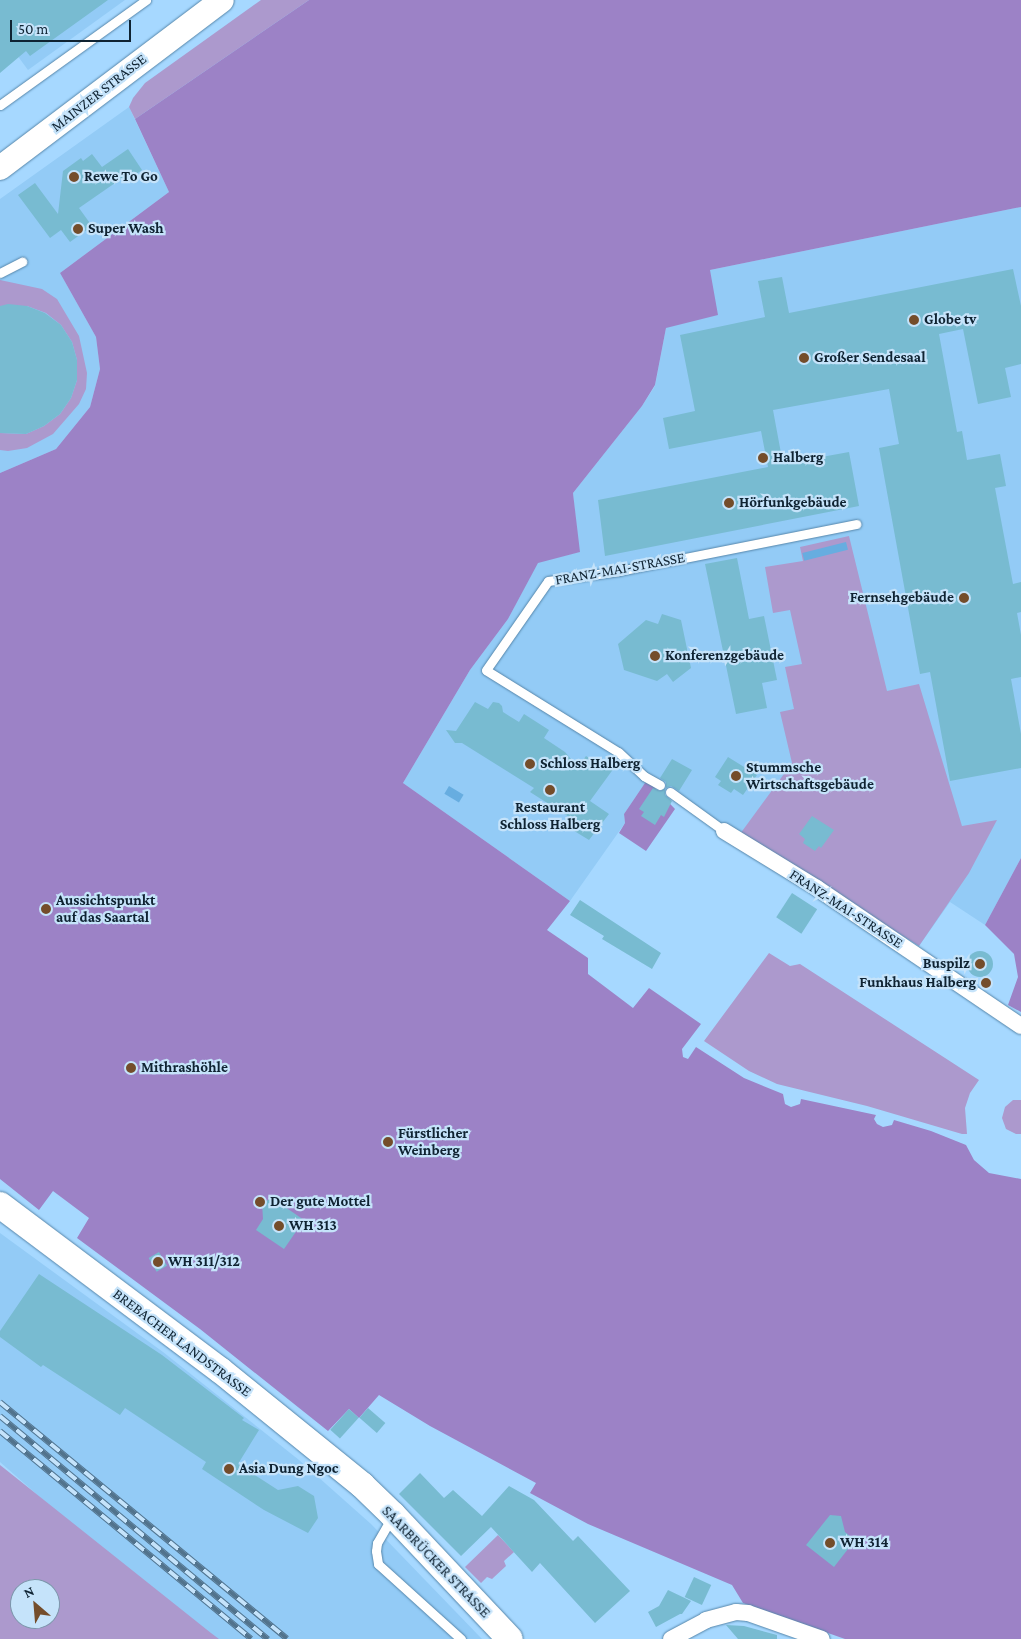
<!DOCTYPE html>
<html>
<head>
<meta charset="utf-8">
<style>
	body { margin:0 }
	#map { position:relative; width:1021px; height:1639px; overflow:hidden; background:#a6d8ff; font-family:"Crimson Pro",serif }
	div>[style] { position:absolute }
	.built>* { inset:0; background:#93cbf6 }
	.green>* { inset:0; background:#ac99cd }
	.forest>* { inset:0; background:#9c82c6 }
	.water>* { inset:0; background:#67ade0; transform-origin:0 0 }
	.building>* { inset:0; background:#78bbd1; transform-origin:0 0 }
	.round { border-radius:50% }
	.roads { filter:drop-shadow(0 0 1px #5686aa) drop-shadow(0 0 1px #5686aa) }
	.service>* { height:9px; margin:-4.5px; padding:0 4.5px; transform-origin:4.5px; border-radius:4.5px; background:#fff }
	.minor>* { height:16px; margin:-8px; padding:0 8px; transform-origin:8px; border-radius:8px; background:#fff }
	.secondary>* { height:24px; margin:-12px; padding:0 12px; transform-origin:12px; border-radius:12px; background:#fff }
	.primary>* { height:26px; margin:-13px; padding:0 13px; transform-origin:13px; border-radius:13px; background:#fff }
	.rail>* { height:5.5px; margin-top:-2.75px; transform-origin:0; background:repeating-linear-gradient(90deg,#c5e3fa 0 11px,#52738c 0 22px); box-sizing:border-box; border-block:1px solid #52738c }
	.dots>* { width:14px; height:14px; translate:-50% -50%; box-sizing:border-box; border:2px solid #c5e3fa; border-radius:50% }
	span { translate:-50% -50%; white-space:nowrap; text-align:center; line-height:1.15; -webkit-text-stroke:4.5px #c5e3fa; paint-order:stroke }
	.street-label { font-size:15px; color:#0f2332 }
	.poi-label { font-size:15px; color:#0f2332; font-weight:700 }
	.left { translate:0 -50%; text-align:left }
	.right { translate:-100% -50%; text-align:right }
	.north { position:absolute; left:10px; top:1579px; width:50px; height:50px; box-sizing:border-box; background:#c5e3fa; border:1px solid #7c96aa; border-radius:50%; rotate:333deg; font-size:14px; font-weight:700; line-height:20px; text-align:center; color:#0f2332 }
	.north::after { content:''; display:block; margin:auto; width:18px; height:22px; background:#744d2b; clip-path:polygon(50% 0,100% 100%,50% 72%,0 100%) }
	.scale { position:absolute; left:10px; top:20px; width:121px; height:22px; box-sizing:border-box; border:2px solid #0f2332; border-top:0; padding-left:6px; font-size:15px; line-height:18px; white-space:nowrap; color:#0f2332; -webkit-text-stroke:4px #c5e3fa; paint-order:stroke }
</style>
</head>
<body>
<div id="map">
	<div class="built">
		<i style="clip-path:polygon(0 0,125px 0,28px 70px,0 32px)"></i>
		<i style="clip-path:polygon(129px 107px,169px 192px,60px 273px,96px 337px,100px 369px,90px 407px,56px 449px,0 473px,0 199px)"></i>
		<i style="clip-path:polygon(1021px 207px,1021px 858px,985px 925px,950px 902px,919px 946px,647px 780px,624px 814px,625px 823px,570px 901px,403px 783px,470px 670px,508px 619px,538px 562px,579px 552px,573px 493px,642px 406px,655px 386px,666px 328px,710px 270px)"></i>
		<i style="clip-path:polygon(0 1233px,163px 1352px,299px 1460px,371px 1524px,482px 1639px,206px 1639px,108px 1557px,0 1462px)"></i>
	</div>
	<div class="green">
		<i style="clip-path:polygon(261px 0,309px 0,135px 119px,129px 107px,133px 98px,145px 83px)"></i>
		<i style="clip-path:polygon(0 280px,42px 289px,57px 299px,79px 336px,87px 373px,86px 389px,79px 404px,53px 434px,27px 448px,8px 451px,0 450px,0 433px,26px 434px,44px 426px,60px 414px,71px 398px,77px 380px,77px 360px,72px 342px,61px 325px,46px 313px,27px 306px,0 306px)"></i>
		<i style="clip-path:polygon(849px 536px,887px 691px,919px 684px,962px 826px,997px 820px,969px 873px,919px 946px,740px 834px,792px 763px,780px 712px,794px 709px,785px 667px,802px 664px,790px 610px,773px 613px,765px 567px,803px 561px,800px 547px)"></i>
		<i style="clip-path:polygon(769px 953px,790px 966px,800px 964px,979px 1080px,970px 1093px,965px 1108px,967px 1134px,962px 1134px,867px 1106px,777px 1084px,749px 1071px,704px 1041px)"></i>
		<i style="clip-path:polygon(1013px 1100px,1021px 1100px,1021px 1134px,1016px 1134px,1006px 1129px,1002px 1118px,1005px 1107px)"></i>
		<i style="clip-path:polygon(evenodd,0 1465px,211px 1633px,219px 1639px,0 1639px,0 1465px,20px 1589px,50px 1589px,50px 1619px,20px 1619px,20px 1589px)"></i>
		<i style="clip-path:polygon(498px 1535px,514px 1552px,504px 1561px,506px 1566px,492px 1579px,487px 1577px,481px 1583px,465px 1567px)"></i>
	</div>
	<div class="forest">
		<i style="clip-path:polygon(309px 0,1021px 0,1021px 207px,710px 270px,718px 315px,666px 328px,655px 385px,642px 406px,573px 493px,580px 552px,538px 563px,508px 619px,470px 670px,403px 783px,570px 901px,547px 930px,588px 958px,588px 974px,633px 1008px,649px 988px,701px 1024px,682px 1049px,683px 1057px,688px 1059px,696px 1047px,744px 1078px,783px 1094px,785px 1104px,791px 1107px,800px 1104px,801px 1099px,876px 1115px,874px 1119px,877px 1124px,883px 1127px,892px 1125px,894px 1120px,931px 1131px,966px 1145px,974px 1160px,989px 1173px,1021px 1179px,1021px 1639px,845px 1639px,743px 1603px,732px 1585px,588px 1524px,530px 1493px,536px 1483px,430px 1426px,379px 1395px,359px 1418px,349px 1409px,328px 1431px,200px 1329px,77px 1238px,89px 1218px,53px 1191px,39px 1210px,0 1179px,0 473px,56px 449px,90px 407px,100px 369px,96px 337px,60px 273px,169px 192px,135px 119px)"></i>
		<i style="clip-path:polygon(647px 780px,675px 809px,646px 851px,619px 833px,625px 823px,624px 814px)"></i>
		<i style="clip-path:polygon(1021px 858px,1021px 1012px,1008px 1005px,1018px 977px,1014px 954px,985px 925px)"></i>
	</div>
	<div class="water">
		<i style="left:846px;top:542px;width:8px;height:45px;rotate:76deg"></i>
		<i style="left:449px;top:786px;width:17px;height:9px;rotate:31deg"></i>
	</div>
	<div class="building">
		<i style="clip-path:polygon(0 0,108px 0,30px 56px,26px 51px,0 73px)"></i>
		<i style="clip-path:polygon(128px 149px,142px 170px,131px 178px,128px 174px,79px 208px,92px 226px,70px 242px,61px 230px,50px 238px,18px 195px,35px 183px,58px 214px,63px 171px,81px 158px,83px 161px,92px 154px,102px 167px)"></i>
		<i style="clip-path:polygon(1013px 269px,1021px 306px,1021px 364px,1005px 368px,1011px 397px,978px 404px,963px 329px,939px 334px,957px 432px,962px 431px,967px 460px,1000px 454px,1006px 486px,995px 488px,1013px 584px,1021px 582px,1021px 612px,1017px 613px,1021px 635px,1021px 677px,1011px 679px,1021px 734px,1021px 768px,950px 781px,930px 672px,920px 674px,879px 448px,899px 444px,889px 389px,773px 410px,783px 464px,849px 452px,859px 506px,605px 556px,598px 500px,768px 467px,761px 431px,669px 449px,663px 418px,695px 411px,680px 335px,765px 317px,758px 281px,782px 277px,789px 313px)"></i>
		<i style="clip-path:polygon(8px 304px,27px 306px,45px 313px,61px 325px,72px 342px,77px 360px,77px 380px,71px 398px,60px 414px,44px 426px,26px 434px,0 433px,0 306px)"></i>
		<i style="clip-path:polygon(737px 558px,749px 619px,764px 616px,777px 680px,762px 683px,767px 708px,736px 714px,705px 564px)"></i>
		<i style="clip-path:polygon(662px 614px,681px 620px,691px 668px,673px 682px,667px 674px,657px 681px,624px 670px,618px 644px,646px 620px,658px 624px)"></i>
		<i style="clip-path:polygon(475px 702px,488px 709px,493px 702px,499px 703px,502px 706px,503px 712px,519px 722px,524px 714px,549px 730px,544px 738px,565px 752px,578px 767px,586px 756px,595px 762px,597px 758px,614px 768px,590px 801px,609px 814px,589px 840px,571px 829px,577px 822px,530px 792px,534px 788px,462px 743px,455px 743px,446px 730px,456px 731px)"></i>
		<i style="clip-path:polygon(728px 757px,757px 775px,743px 795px,734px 789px,731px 793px,718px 785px,721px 781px,715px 777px)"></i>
		<i style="clip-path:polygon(672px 759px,692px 770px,679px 791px,671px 786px,666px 788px,666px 782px,660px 778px)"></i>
		<i style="clip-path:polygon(653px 788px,660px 791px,665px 789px,665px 795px,672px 801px,664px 817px,661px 815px,655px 825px,641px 816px,644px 812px,639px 809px)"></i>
		<i style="clip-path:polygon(812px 816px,834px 830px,821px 848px,819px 846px,815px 851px,803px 843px,805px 839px,799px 834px)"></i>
		<i style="left:792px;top:893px;width:30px;height:29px;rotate:33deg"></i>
		<i style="clip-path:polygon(580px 900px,661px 953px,652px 969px,602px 939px,604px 936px,570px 915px)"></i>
		<i class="round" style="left:967px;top:951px;width:26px;height:26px"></i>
		<i style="clip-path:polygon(272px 1198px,304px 1220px,284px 1249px,256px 1230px,263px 1219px,262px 1203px)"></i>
		<i style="left:159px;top:1252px;width:16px;height:12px;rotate:60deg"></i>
		<i style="clip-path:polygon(39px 1274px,162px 1355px,244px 1418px,242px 1420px,259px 1430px,238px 1464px,278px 1490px,298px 1486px,314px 1496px,318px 1518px,308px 1533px,264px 1510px,202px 1469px,206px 1462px,125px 1408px,120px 1415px,43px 1365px,41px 1367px,0 1337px,0 1331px)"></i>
		<i style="left:368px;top:1408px;width:23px;height:13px;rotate:41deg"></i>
		<i style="left:349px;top:1409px;width:13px;height:28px;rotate:42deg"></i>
		<i style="clip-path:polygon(420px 1473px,444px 1498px,453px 1490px,482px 1516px,509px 1486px,534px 1500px,573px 1541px,578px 1536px,630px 1591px,595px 1623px,540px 1563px,532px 1572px,491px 1527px,461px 1556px,399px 1494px)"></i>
		<i style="clip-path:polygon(830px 1515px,841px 1516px,845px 1532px,855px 1540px,834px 1567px,806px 1545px)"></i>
		<i style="left:694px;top:1577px;width:19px;height:22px;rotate:25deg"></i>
		<i style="clip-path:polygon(668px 1590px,691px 1601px,682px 1614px,680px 1614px,656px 1627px,648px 1612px,659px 1606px)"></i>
		<i style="clip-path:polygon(726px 1625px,744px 1626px,777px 1635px,777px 1639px,738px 1639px)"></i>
	</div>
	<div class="roads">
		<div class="service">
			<i style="left:0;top:105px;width:180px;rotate:-35.7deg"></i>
			<i style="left:0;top:273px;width:25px;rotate:-27deg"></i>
			<i style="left:660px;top:785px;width:18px;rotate:-151deg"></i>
			<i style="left:644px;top:776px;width:35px;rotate:-137deg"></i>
			<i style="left:618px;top:752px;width:155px;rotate:-148.2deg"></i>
			<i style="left:486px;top:670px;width:108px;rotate:-55.1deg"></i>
			<i style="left:548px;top:581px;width:72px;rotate:-8deg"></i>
			<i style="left:619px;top:571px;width:242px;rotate:-11.2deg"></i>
			<i style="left:670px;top:792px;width:67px;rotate:35.8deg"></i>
			<i style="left:392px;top:1517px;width:30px;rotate:120deg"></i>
			<i style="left:377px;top:1543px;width:8px;rotate:97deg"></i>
			<i style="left:376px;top:1551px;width:13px;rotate:81deg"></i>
			<i style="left:378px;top:1564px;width:112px;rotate:42.1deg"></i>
		</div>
		<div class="minor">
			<i style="left:724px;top:831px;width:109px;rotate:31.5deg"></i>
			<i style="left:817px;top:888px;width:246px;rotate:34.1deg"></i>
			<i style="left:671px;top:1639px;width:40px;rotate:-28deg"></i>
			<i style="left:706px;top:1620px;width:31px;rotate:-15deg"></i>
			<i style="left:736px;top:1612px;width:12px;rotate:5deg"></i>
			<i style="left:748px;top:1613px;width:78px;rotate:19.4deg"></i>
		</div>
		<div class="secondary">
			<i style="left:0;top:168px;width:278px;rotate:-37.1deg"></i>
		</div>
		<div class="primary">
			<i style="left:0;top:1205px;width:275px;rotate:36.9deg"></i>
			<i style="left:220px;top:1370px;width:183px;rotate:39deg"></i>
			<i style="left:362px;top:1485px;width:43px;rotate:44.1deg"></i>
			<i style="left:393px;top:1515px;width:170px;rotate:46.7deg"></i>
		</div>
	</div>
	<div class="rail">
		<i style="left:0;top:1402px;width:372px;rotate:39.5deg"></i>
		<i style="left:0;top:1416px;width:349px;rotate:39.8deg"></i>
		<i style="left:0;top:1431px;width:326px;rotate:39.6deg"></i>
	</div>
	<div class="dots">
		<i style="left:74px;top:177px;background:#744d2b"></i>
		<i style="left:78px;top:229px;background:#744d2b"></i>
		<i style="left:914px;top:320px;background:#744d2b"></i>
		<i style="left:804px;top:358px;background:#744d2b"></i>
		<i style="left:763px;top:458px;background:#744d2b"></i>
		<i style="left:729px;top:503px;background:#744d2b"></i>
		<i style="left:964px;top:598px;background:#744d2b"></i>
		<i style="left:655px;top:656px;background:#744d2b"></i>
		<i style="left:530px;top:764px;background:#744d2b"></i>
		<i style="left:736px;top:776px;background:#744d2b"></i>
		<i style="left:550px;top:790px;background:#744d2b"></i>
		<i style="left:46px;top:909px;background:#744d2b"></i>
		<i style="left:980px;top:964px;background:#744d2b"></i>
		<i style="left:986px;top:983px;background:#744d2b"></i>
		<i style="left:131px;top:1068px;background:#744d2b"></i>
		<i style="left:388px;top:1142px;background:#744d2b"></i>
		<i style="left:260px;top:1202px;background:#744d2b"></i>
		<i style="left:279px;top:1226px;background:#744d2b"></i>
		<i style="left:158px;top:1262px;background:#744d2b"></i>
		<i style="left:229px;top:1469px;background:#744d2b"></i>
		<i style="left:830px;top:1543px;background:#744d2b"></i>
	</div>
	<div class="street-label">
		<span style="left:99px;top:93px;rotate:-38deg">MAINZER STRASSE</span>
		<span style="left:620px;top:569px;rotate:-10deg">FRANZ-MAI-STRASSE</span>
		<span style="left:846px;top:909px;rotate:33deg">FRANZ-MAI-STRASSE</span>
		<span style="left:182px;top:1343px;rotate:37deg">BREBACHER LANDSTRASSE</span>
		<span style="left:436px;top:1562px;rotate:46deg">SAARBRÜCKER STRASSE</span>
	</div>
	<div class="poi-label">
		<span class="left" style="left:84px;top:177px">Rewe To Go</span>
		<span class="left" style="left:88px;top:229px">Super Wash</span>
		<span class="left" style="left:924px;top:320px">Globe tv</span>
		<span class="left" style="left:814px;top:358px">Großer Sendesaal</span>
		<span class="left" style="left:773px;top:458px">Halberg</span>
		<span class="left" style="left:739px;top:503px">Hörfunkgebäude</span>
		<span class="right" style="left:954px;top:598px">Fernsehgebäude</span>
		<span class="left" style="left:665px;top:656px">Konferenzgebäude</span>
		<span class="left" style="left:540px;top:764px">Schloss Halberg</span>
		<span class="left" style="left:746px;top:776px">Stummsche<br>Wirtschaftsgebäude</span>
		<span style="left:550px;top:816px">Restaurant<br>Schloss Halberg</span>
		<span class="left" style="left:56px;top:909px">Aussichtspunkt<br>auf das Saartal</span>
		<span class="right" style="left:970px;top:964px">Buspilz</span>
		<span class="right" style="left:976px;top:983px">Funkhaus Halberg</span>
		<span class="left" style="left:141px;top:1068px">Mithrashöhle</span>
		<span class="left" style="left:398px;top:1142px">Fürstlicher<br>Weinberg</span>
		<span class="left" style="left:270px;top:1202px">Der gute Mottel</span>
		<span class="left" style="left:289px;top:1226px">WH 313</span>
		<span class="left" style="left:168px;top:1262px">WH 311/312</span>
		<span class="left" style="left:239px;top:1469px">Asia Dung Ngoc</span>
		<span class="left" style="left:840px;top:1543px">WH 314</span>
	</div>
	<div class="north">N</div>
	<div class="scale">50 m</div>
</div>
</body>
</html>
